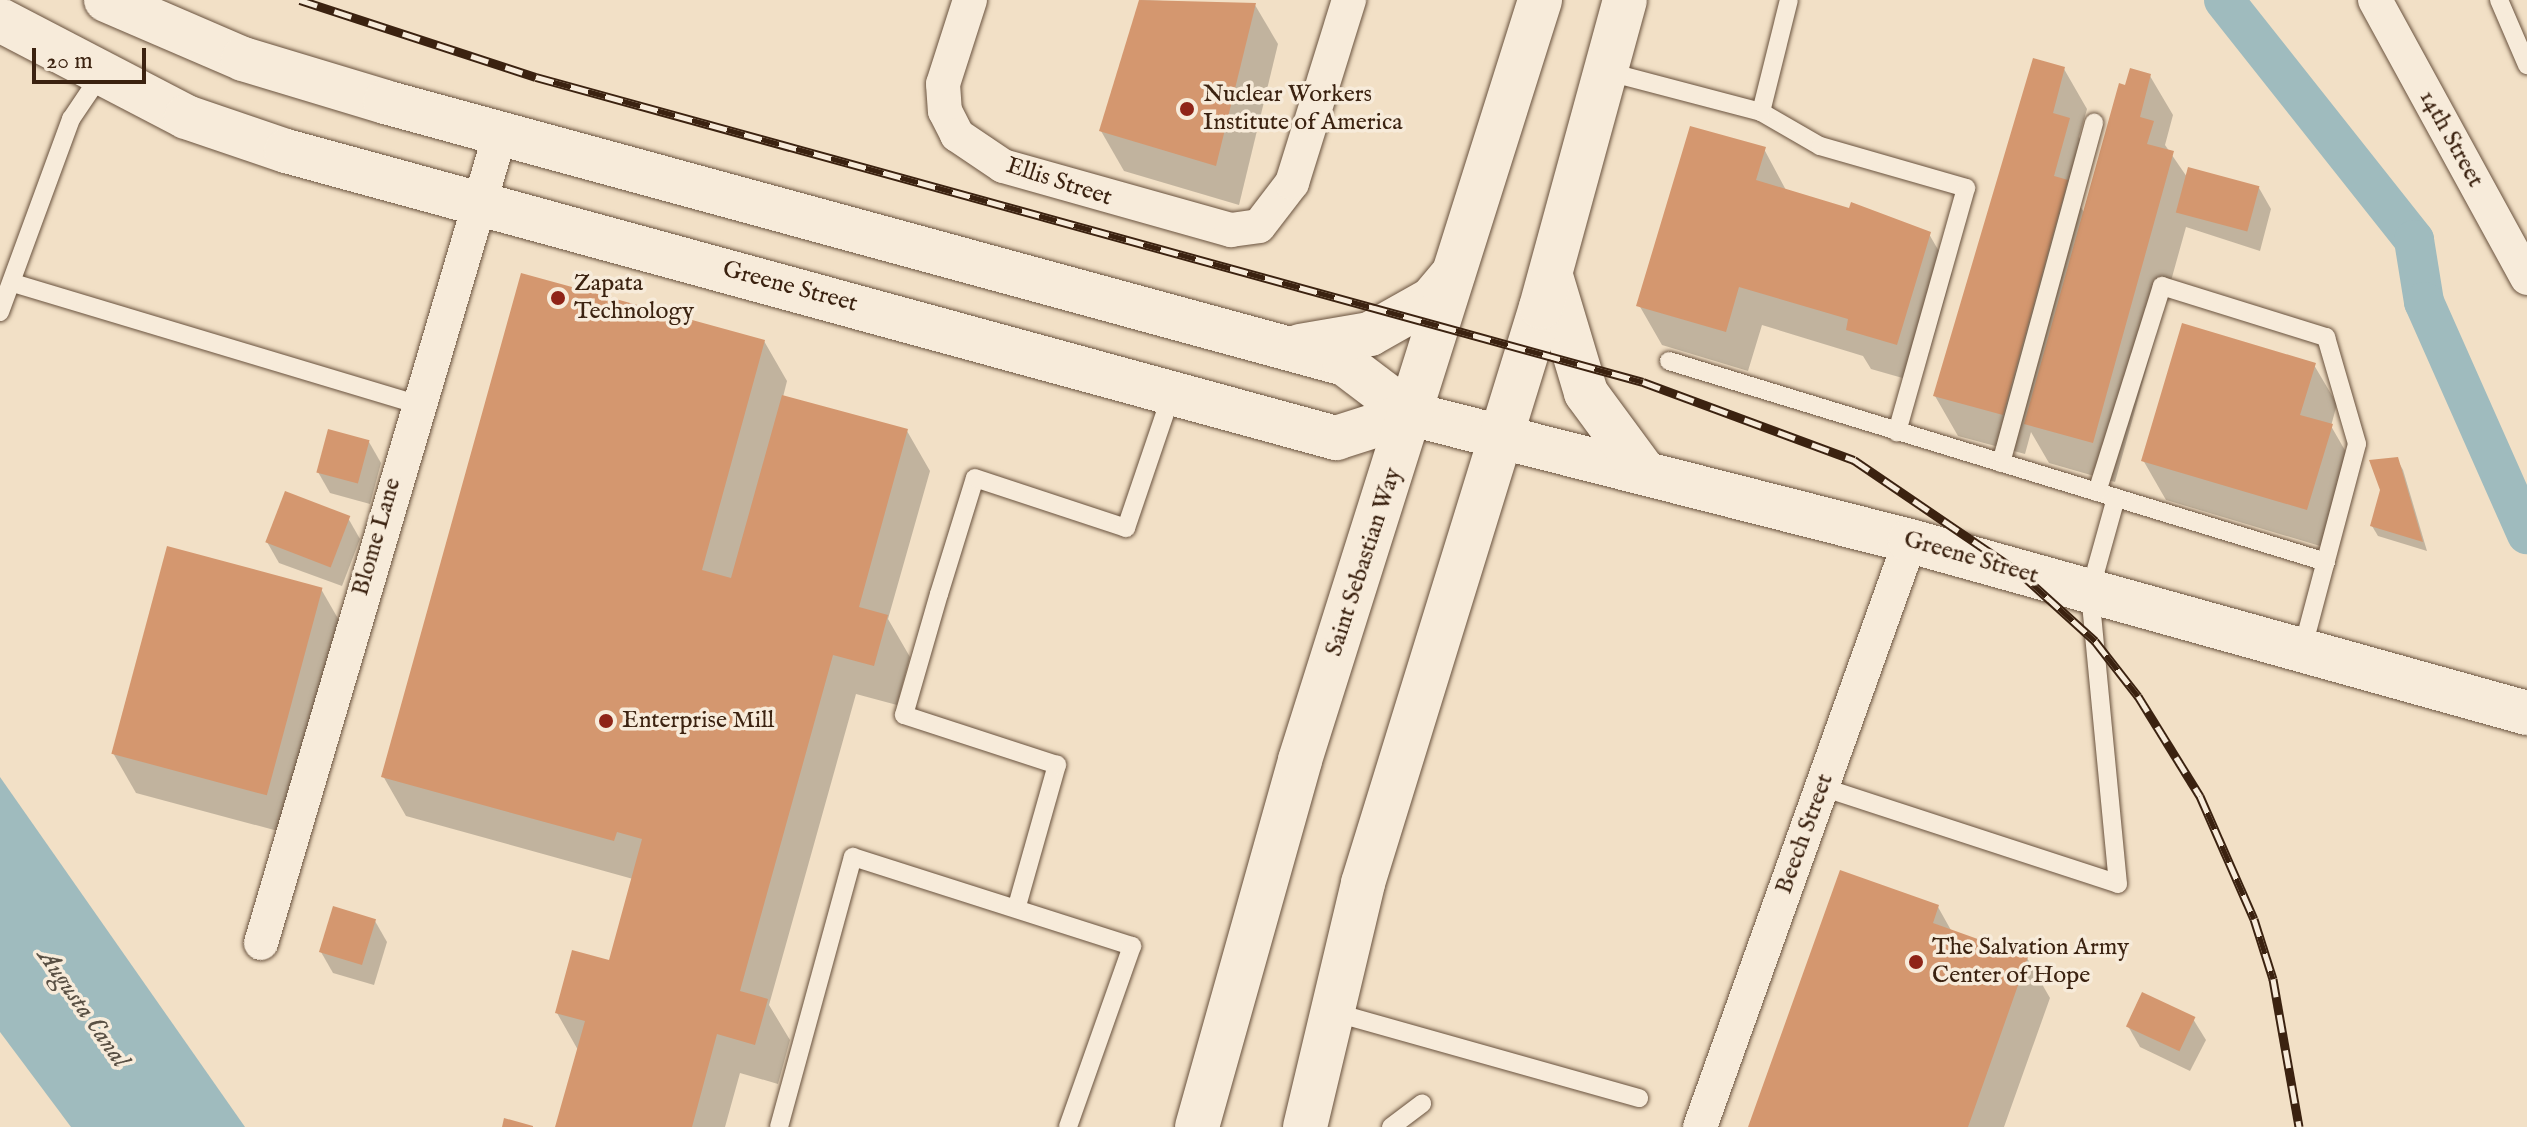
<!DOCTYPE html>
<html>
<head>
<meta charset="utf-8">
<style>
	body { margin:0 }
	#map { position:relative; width:2527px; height:1127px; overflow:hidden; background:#f2e0c6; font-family:"IM FELL English",serif }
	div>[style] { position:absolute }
	.water>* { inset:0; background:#9fbbbe }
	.shadow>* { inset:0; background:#0003 }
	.canal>* { height:40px; margin:-20px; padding:0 20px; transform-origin:20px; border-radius:20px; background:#9fbbbe }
	.building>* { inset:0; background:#d4976f; transform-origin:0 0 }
	.roads { filter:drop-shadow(0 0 2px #69523e) drop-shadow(0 0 2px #69523e) }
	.lane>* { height:18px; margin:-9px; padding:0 9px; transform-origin:9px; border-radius:9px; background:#f7ebda }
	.street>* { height:34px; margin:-17px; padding:0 17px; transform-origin:17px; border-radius:17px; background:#f7ebda }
	.secondary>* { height:44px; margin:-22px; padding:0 22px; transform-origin:22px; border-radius:22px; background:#f7ebda }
	.rail>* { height:9px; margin-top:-4.5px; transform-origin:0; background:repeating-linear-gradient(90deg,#f7ebda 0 18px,#3b2210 0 36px); box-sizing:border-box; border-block:2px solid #3b2210 }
	.dots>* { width:22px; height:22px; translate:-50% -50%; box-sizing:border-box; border:4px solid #f7ebda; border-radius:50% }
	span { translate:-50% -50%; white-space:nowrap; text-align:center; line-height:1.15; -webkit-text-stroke:7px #f7ebda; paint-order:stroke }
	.poi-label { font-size:24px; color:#3b2210 }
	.left { translate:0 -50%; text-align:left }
	.street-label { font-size:24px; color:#3b2210 }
	.water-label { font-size:26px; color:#595044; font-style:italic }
	.scale { position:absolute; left:32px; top:48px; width:114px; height:36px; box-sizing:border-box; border:4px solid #3b2210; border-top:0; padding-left:10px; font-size:24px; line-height:28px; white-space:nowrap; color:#3b2210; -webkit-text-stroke:6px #f7ebda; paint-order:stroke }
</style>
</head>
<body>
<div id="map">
	<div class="water">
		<i style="clip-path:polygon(0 777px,245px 1127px,71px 1127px,0 1032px)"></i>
	</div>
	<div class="shadow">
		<i style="clip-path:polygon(1141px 0,1255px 5px,1278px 44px,1239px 205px,1124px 171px,1101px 131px)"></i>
		<i style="clip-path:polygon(2064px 69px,2087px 109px,2079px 137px,2092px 159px,2079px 204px,2085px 214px,2127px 88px,2150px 76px,2173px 115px,2165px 145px,2187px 177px,2259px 188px,2271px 209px,2260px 251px,2186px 227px,2115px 482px,2049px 463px,2031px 432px,2025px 454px,1958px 436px,1935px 396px)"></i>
		<i style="clip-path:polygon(1764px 149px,1787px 192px,1929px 234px,1952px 274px,1920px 383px,1871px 369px,1863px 356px,1762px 325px,1748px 371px,1662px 345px,1639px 305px)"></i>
		<i style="clip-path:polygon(764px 341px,787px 381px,783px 397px,907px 431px,930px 471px,888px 619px,910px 657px,897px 705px,856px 694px,769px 1005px,790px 1040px,778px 1084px,740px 1073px,725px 1127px,557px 1127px,578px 1050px,557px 1013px,610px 962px,633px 879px,406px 816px,383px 776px)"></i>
		<i style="clip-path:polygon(2314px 365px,2337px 404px,2331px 426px,2354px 466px,2330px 549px,2166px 500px,2143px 460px)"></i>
		<i style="clip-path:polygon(369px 442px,381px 463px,370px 504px,330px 493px,318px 472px)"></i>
		<i style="clip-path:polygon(2397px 459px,2403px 470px,2427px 551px,2378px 536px,2372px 526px)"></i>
		<i style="clip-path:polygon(348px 518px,360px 539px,342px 586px,279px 563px,267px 542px)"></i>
		<i style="clip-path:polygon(321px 589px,344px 629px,289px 834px,136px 793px,113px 753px)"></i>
		<i style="clip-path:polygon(1938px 907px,1952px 932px,2027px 958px,2050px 998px,2004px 1127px,1750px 1127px)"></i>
		<i style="clip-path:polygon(375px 921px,387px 942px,374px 985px,333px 973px,321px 952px)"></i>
		<i style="clip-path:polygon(2193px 1019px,2206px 1040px,2190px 1071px,2140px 1047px,2128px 1026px)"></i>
	</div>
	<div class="canal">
		<i style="left:2224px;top:0;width:306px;rotate:51.6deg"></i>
		<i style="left:2414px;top:240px;width:63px;rotate:80.8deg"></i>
		<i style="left:2424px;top:302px;width:254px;rotate:66.1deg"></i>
	</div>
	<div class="building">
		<i style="clip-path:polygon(1139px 0,1256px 3px,1216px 166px,1099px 131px)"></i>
		<i style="clip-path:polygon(2033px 58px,2065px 67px,2053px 113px,2070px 118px,2054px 176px,2068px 180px,2003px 415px,1933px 396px)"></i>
		<i style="clip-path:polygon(2130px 68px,2151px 74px,2140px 117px,2154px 121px,2147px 144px,2174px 151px,2093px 443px,2024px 424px,2119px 83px,2125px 85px)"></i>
		<i style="clip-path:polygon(1690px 126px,1766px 147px,1756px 180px,1849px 208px,1851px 202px,1931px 232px,1897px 345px,1846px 330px,1848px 319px,1739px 287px,1726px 332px,1636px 306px)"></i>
		<i style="left:2188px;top:167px;width:74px;height:47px;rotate:15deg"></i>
		<i style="clip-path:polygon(521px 273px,765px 340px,702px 570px,731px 578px,782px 395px,908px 429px,859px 607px,888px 615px,874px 666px,833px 655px,740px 991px,768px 999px,755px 1045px,717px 1034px,692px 1127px,555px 1127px,585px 1021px,555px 1013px,572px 950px,609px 960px,642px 839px,617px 832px,614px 841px,381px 777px)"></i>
		<i style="clip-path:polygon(2182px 323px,2316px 363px,2300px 415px,2333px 424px,2307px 510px,2141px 461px)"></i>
		<i style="left:328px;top:429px;width:43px;height:45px;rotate:15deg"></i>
		<i style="clip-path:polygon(2398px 457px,2423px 542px,2370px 526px,2380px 490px,2369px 460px)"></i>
		<i style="left:285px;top:491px;width:70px;height:55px;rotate:21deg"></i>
		<i style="left:167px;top:546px;width:161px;height:215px;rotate:15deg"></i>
		<i style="clip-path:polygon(1840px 870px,1939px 905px,1933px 923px,2028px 957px,1968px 1127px,1748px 1127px)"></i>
		<i style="left:333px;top:906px;width:45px;height:48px;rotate:17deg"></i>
		<i style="left:2142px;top:992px;width:59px;height:38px;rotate:25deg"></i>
		<i style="clip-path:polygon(504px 1118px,533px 1126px,533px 1127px,502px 1127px)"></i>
	</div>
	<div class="roads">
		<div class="lane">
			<i style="left:2499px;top:0;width:71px;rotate:66.7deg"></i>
			<i style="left:1605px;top:71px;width:161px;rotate:14.7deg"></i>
			<i style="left:1761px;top:112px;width:68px;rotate:30deg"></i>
			<i style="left:1820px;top:146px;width:152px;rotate:16deg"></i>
			<i style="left:1966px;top:188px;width:254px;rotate:105.8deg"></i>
			<i style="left:1761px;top:112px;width:115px;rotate:-76deg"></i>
			<i style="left:13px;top:283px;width:421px;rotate:16.7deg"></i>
			<i style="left:0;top:312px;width:206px;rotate:-69.8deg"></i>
			<i style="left:71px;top:119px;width:52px;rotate:-56deg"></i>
			<i style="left:1669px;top:361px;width:687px;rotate:17.01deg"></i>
			<i style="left:2001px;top:463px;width:353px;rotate:-74.7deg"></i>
			<i style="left:2097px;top:492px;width:216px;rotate:-72.5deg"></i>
			<i style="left:2162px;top:286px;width:172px;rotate:17.3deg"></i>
			<i style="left:2326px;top:337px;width:111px;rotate:73.8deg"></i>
			<i style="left:2357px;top:444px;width:213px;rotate:104.9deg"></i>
			<i style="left:1822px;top:787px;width:311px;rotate:18.1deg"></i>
			<i style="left:2118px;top:884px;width:294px;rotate:-95.5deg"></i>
			<i style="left:2090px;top:591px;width:97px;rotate:-74.4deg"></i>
			<i style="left:1017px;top:906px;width:147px;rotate:-74.2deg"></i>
			<i style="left:1057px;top:765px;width:161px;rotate:-161.9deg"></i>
			<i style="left:904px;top:715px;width:126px;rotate:-73.9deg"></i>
			<i style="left:939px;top:594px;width:121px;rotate:-72.8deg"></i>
			<i style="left:975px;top:478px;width:159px;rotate:18.3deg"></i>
			<i style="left:1126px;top:528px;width:143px;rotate:-71.2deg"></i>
			<i style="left:1333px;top:1012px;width:318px;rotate:15.7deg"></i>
			<i style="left:779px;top:1127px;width:280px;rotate:-74.7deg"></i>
			<i style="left:853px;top:857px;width:293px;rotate:17.7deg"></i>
			<i style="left:1132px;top:946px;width:192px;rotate:109.5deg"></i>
			<i style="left:1391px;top:1127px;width:39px;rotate:-37deg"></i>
		</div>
		<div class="street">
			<i style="left:970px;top:0;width:88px;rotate:107.8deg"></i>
			<i style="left:943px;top:84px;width:27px;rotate:86deg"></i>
			<i style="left:945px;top:111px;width:27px;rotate:63deg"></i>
			<i style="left:957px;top:135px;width:55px;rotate:34deg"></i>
			<i style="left:1003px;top:166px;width:237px;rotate:15.7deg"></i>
			<i style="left:1231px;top:230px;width:28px;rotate:-8deg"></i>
			<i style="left:1259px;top:226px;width:54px;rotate:-52.5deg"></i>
			<i style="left:1292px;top:183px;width:192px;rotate:-72.7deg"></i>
			<i style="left:2375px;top:0;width:317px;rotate:61.3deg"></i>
			<i style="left:261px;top:943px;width:844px;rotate:-73.54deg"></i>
			<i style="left:1700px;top:1127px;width:622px;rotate:-70.28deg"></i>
		</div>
		<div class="secondary">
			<i style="left:106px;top:0;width:149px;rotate:23.3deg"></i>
			<i style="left:243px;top:59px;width:148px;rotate:16.8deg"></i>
			<i style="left:385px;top:102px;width:995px;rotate:15.27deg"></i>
			<i style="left:1345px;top:364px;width:83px;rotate:37.1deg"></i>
			<i style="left:1411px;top:414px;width:515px;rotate:14.28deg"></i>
			<i style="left:1910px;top:541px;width:641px;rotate:15.58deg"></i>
			<i style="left:0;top:20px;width:210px;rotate:27.5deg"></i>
			<i style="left:186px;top:117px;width:106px;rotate:18.8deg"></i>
			<i style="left:286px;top:151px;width:1089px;rotate:15.29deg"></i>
			<i style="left:1336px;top:438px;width:79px;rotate:-17.7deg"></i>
			<i style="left:1551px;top:276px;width:122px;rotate:73.3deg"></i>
			<i style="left:1586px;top:393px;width:99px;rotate:53.6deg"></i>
			<i style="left:1300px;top:346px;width:71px;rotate:-9.7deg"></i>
			<i style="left:1370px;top:334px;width:71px;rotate:-29.4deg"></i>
			<i style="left:1432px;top:299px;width:33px;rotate:-50deg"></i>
			<i style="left:1197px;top:1127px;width:381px;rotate:-74.3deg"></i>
			<i style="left:1300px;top:760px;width:797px;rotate:-72.47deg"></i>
			<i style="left:1305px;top:1127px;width:251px;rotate:-76.6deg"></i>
			<i style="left:1363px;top:883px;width:603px;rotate:-72.83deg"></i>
			<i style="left:1541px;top:307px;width:318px;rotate:-74.7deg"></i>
		</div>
	</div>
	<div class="rail">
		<i style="left:300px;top:0;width:248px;rotate:18.1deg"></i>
		<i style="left:536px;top:77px;width:1148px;rotate:15.4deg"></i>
		<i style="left:1643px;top:382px;width:225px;rotate:20.3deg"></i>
		<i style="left:1854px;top:460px;width:199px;rotate:34.2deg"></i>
		<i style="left:2019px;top:572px;width:103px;rotate:42.2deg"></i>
		<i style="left:2095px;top:641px;width:70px;rotate:52deg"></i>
		<i style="left:2138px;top:696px;width:118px;rotate:58.2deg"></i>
		<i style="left:2200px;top:796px;width:134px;rotate:66.3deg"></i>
		<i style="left:2254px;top:919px;width:63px;rotate:72.4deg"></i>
		<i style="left:2273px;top:979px;width:150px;rotate:80deg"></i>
	</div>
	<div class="dots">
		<i style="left:1187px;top:109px;background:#8f2418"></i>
		<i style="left:558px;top:298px;background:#8f2418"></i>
		<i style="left:606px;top:721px;background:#8f2418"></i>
		<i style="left:1916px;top:962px;background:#8f2418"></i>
	</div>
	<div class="poi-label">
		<span class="left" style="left:1203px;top:109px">Nuclear Workers<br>Institute of America</span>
		<span class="left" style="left:574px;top:298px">Zapata<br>Technology</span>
		<span class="left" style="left:622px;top:721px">Enterprise Mill</span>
		<span class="left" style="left:1932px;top:962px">The Salvation Army<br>Center of Hope</span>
	</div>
	<div class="street-label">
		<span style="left:2451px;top:139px;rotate:61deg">14th Street</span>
		<span style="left:1059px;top:182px;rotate:18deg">Ellis Street</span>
		<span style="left:790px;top:287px;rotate:15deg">Greene Street</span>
		<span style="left:377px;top:537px;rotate:-74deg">Blome Lane</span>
		<span style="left:1971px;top:558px;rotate:16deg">Greene Street</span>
		<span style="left:1364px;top:562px;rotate:-72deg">Saint Sebastian Way</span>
		<span style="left:1805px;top:834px;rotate:-70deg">Beech Street</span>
	</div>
	<div class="water-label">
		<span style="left:83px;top:1008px;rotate:55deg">Augusta Canal</span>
	</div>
	<div class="scale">20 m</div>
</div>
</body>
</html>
